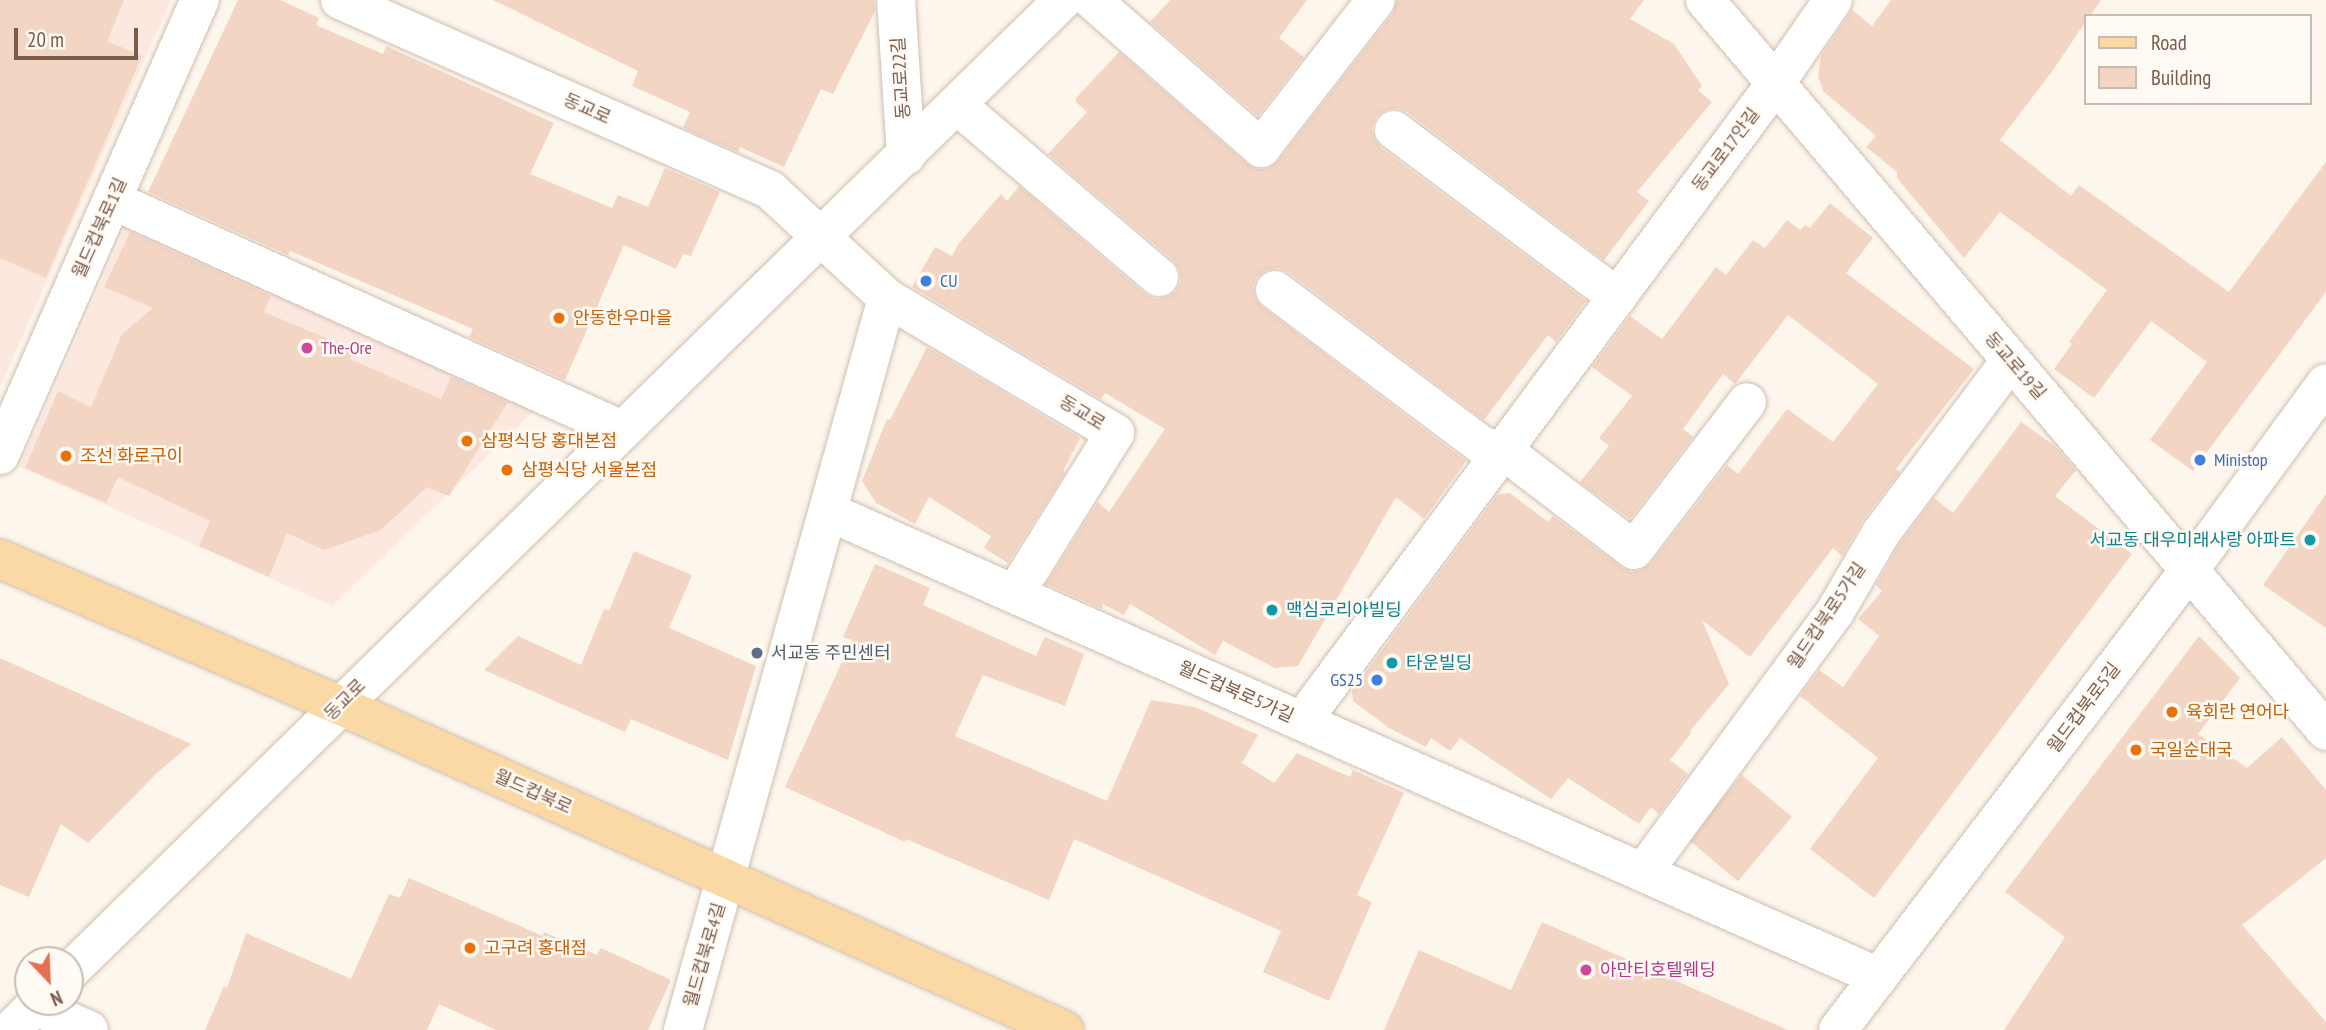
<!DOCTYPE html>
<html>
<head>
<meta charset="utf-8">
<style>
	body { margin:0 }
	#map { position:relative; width:2326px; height:1030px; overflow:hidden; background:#fdf6ec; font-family:"PT Sans Narrow","Noto Sans KR",sans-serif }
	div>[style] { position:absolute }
	.commercial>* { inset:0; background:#fde8e0 }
	.building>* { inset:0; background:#f3d5c3; transform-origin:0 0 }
	.roads { filter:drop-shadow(0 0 2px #d1beb0) drop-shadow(0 0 2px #d1beb0) }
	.minor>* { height:38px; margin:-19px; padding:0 19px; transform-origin:19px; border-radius:19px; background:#fff }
	.major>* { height:38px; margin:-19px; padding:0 19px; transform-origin:19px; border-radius:19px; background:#fbd9a5 }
	.dots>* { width:19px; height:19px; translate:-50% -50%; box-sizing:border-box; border:4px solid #fffaf3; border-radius:50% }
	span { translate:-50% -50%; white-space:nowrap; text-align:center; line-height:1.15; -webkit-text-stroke:5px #fffaf3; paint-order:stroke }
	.street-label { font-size:18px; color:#7a5c4d }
	.shop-label { font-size:18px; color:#366cbe }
	.left { translate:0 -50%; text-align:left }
	.right { translate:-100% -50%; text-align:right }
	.food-label { font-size:18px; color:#c56008 }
	.hotel-label { font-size:18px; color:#b23c85 }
	.culture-label { font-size:18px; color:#0d838f }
	.service-label { font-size:18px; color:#4e5e75 }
	.legend { position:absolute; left:2084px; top:14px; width:228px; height:91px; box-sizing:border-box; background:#fffaf3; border:2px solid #cabbb1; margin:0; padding:9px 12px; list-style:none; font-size:21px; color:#7a5c4d }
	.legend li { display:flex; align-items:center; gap:14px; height:35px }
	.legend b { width:35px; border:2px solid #cabbb1 }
	.north { position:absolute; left:14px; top:946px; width:70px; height:70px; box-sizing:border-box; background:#fffaf3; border:2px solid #cabbb1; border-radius:50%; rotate:157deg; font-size:19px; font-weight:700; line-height:28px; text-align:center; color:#7a5c4d }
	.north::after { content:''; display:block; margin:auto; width:24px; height:32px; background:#e76f51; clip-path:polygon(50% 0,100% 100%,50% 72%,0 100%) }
	.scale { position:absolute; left:14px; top:28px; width:124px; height:32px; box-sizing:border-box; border:4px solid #7a5c4d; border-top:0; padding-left:9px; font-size:21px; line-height:24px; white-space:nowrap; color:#7a5c4d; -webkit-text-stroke:5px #fffaf3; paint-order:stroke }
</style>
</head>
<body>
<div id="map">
	<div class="commercial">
		<i style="clip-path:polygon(0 0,171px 0,0 387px)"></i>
		<i style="clip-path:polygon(128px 222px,539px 406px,332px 606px,20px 467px)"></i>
	</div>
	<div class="building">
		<i style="clip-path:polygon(0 0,124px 0,107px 41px,142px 56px,46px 278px,0 258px)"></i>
		<i style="clip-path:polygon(238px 0,280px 0,319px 18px,316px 25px,383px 54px,386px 46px,554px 123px,530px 174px,612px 208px,618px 195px,648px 207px,665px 168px,720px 192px,691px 256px,683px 254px,676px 269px,624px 245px,565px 380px,469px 337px,473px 329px,290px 251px,288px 255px,148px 192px)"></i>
		<i style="clip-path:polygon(493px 0,874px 0,875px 11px,833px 94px,821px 89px,784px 167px,740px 147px,738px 152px,683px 128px,690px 112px,632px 86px,638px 71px)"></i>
		<i style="clip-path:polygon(1170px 0,1307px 0,1279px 38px,1304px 57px,1258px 116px,1150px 22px)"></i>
		<i style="clip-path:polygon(1397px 0,1644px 0,1630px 19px,1674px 44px,1702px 86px,1698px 90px,1712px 102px,1637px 192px,1649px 201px,1604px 260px,1407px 112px,1397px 108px,1386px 110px,1376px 117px,1372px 128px,1374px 138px,1381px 148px,1586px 301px,1556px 342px,1548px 335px,1484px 420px,1288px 272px,1278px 268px,1267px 270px,1257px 277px,1253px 287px,1255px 298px,1262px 307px,1466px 461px,1424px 519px,1396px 497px,1298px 666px,1275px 668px,1223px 641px,1215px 655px,1130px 604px,1124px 615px,1103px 604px,1102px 609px,1046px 584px,1098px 502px,1109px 512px,1165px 429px,1105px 393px,1101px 399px,912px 287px,935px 247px,952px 256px,959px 243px,1001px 194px,1007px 201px,1019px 186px,1145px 294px,1156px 299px,1167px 297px,1176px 291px,1181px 280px,1179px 269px,1174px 261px,1048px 154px,1087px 112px,1076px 102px,1076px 98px,1119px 52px,1247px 164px,1256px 169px,1268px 169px,1278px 161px,1393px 13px)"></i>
		<i style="clip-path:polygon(1891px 0,2101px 0,2090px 16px,2086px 16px,2086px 21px,2053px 70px,2000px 140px,2071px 196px,2079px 185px,2229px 292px,2326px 162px,2326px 292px,2193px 471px,2150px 440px,2207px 362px,2151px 321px,2094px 398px,2054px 369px,2072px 344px,2069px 342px,2107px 290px,2000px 212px,1964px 258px,1897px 178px,1897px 172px,1866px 147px,1876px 136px,1823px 91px,1818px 76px,1821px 56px,1852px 10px,1872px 26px)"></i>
		<i style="clip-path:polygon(1830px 203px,1873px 238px,1846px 273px,1974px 369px,1896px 469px,1900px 472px,1863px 520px,1842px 556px,1833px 548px,1750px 657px,1702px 620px,1729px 684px,1690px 731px,1692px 732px,1670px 760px,1688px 774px,1659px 814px,1651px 807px,1639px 824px,1568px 778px,1551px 799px,1460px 738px,1450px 751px,1431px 738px,1426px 747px,1389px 728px,1353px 701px,1352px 691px,1497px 495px,1510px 493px,1548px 522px,1553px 516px,1621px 567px,1631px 572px,1642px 570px,1651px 563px,1727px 465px,1738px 474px,1787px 409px,1833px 442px,1878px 384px,1788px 315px,1735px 384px,1723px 374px,1683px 429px,1693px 437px,1630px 519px,1580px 482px,1609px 446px,1599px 438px,1632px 396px,1592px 367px,1630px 316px,1662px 339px,1716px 267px,1726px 275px,1753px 240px,1765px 248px,1787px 220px,1800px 230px,1805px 225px,1810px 228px)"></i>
		<i style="clip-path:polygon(130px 232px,271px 296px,264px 312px,354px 350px,350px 359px,441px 399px,451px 377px,508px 402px,449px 496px,427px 487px,381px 530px,324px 550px,287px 533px,269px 577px,199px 546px,210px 521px,118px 477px,106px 503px,25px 468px,58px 391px,91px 407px,122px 334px,153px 308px,104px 287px)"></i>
		<i style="clip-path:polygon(927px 347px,1080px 438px,1063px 471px,1065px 473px,1008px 563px,984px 548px,991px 536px,929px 497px,915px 524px,876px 503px,862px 481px,887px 419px,890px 420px)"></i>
		<i style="clip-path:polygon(2021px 422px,2055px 446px,2076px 470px,2055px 496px,2132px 554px,1874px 898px,1810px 849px,1878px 758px,1800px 696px,1819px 670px,1843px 687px,1879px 636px,1858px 619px,1882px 591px,1876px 585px,1899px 545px,1934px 498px,1953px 513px)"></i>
		<i style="clip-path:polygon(2326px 494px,2326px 628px,2263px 585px)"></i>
		<i style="clip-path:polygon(634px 551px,692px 575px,669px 628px,756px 666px,728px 760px,631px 719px,625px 732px,484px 670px,518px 636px,581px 665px,604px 609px,609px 611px)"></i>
		<i style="clip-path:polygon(875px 564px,930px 588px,923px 605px,1036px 656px,1045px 637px,1084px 654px,1065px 706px,983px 675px,955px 736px,1107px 801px,1151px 700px,1195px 707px,1258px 735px,1242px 763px,1274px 783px,1297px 753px,1350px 777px,1353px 770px,1404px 793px,1357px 895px,1372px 902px,1329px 1001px,1263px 972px,1281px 931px,1074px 839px,1049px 900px,906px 839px,905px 842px,785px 787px,852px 640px,843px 637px)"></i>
		<i style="clip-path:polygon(2199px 636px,2240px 678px,2198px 734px,2247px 768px,2282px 737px,2326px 790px,2326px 858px,2242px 925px,2326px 1022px,2326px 1030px,2004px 1030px,2065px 937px,2005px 892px)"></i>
		<i style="clip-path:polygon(0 658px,191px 744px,157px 773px,88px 843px,61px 824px,29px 897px,0 885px)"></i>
		<i style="left:1742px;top:775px;width:65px;height:84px;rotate:40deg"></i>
		<i style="clip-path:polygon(409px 878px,543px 936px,544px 932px,597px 955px,601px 948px,671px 980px,648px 1030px,496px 1030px,439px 1004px,427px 1030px,205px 1030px,224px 986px,227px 988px,246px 933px,351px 979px,389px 894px,400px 898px)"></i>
		<i style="clip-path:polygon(1542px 922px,1788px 1030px,1384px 1030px,1419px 950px,1511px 990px)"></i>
	</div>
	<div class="roads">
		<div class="minor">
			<i style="left:340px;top:0;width:470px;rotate:23.8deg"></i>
			<i style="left:770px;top:190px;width:159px;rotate:42.7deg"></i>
			<i style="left:887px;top:298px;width:760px;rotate:105.57deg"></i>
			<i style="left:896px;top:0;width:156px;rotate:86.3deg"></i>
			<i style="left:1092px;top:0;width:225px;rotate:41.2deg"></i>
			<i style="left:1261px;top:148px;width:187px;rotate:-52.2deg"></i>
			<i style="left:1705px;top:0;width:959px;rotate:49.65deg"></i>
			<i style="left:958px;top:106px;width:264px;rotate:40.4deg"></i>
			<i style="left:1394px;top:130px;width:279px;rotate:36.8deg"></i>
			<i style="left:112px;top:200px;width:559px;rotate:24.27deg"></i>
			<i style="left:1275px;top:290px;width:260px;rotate:36.9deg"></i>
			<i style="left:1483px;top:446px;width:22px;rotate:13deg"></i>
			<i style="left:1504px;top:451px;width:163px;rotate:37.3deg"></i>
			<i style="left:1634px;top:550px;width:186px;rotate:-52.6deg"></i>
			<i style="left:887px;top:298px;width:265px;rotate:30.6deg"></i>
			<i style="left:1115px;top:433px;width:187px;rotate:121.9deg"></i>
			<i style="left:0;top:455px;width:497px;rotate:-66.3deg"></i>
			<i style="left:829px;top:512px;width:1148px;rotate:23.89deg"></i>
			<i style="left:1302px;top:721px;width:793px;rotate:-53.4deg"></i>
			<i style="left:1775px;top:84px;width:102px;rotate:-55.4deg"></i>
			<i style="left:1644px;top:871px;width:322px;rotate:-53.6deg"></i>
			<i style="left:1835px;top:612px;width:91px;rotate:-59.8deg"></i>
			<i style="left:1881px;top:533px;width:215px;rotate:-53.1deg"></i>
			<i style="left:70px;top:971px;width:1389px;rotate:-44.36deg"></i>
			<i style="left:35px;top:1006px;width:59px;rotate:24deg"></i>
			<i style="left:11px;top:1030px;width:40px;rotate:-45deg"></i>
			<i style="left:1838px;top:1030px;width:580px;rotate:-52.64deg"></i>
			<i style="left:2190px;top:569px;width:230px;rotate:-53.8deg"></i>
		</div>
		<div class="major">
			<i style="left:0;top:559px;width:369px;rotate:23.3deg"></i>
			<i style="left:339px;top:705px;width:795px;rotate:24.15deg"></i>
		</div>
	</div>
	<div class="dots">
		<i style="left:926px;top:281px;background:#3f7fe0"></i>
		<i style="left:559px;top:318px;background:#e8710a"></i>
		<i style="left:307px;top:348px;background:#d1479c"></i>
		<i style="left:467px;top:441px;background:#e8710a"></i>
		<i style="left:66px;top:456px;background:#e8710a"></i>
		<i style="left:2200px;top:460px;background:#3f7fe0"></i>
		<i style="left:507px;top:470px;background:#e8710a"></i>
		<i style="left:2310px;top:540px;background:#0f9aa8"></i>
		<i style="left:1272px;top:610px;background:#0f9aa8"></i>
		<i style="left:757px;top:653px;background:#5c6f8a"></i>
		<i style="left:1392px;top:663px;background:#0f9aa8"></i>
		<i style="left:1377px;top:680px;background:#3f7fe0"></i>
		<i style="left:2172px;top:712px;background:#e8710a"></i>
		<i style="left:2136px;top:750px;background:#e8710a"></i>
		<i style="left:470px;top:948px;background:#e8710a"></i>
		<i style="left:1586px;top:970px;background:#d1479c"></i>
	</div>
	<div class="street-label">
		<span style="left:901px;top:78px;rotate:-94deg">동교로22길</span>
		<span style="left:587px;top:109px;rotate:24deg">동교로</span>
		<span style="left:1726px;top:150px;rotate:-53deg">동교로17안길</span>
		<span style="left:100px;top:228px;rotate:-66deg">월드컵북로1길</span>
		<span style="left:2015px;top:366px;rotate:49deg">동교로19길</span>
		<span style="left:1082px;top:413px;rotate:31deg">동교로</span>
		<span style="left:1827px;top:616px;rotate:-56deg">월드컵북로5가길</span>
		<span style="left:1236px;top:692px;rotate:24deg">월드컵북로5가길</span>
		<span style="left:345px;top:700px;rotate:-45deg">동교로</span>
		<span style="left:2084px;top:708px;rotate:-53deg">월드컵북로5길</span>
		<span style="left:533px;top:792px;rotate:24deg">월드컵북로</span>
		<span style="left:705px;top:955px;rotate:-74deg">월드컵북로4길</span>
	</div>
	<div class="shop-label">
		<span class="left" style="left:940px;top:281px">CU</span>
		<span class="left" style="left:2214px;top:460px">Ministop</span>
		<span class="right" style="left:1363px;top:680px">GS25</span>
	</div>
	<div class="food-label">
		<span class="left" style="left:573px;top:318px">안동한우마을</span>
		<span class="left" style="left:481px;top:441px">삼평식당 홍대본점</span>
		<span class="left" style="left:80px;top:456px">조선 화로구이</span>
		<span class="left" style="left:521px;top:470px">삼평식당 서울본점</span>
		<span class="left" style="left:2186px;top:712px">육회란 연어다</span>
		<span class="left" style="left:2150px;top:750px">국일순대국</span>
		<span class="left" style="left:484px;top:948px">고구려 홍대점</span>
	</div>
	<div class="hotel-label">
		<span class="left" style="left:321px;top:348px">The-Ore</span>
		<span class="left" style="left:1600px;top:970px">아만티호텔웨딩</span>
	</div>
	<div class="culture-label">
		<span class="right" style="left:2296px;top:540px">서교동 대우미래사랑 아파트</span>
		<span class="left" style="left:1286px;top:610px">맥심코리아빌딩</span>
		<span class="left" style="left:1406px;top:663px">타운빌딩</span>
	</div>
	<div class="service-label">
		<span class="left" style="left:771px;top:653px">서교동 주민센터</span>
	</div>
	<ul class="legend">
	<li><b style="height:9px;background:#fbd9a5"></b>Road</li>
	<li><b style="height:19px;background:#f3d5c3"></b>Building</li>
	</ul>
	<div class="north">N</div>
	<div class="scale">20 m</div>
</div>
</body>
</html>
